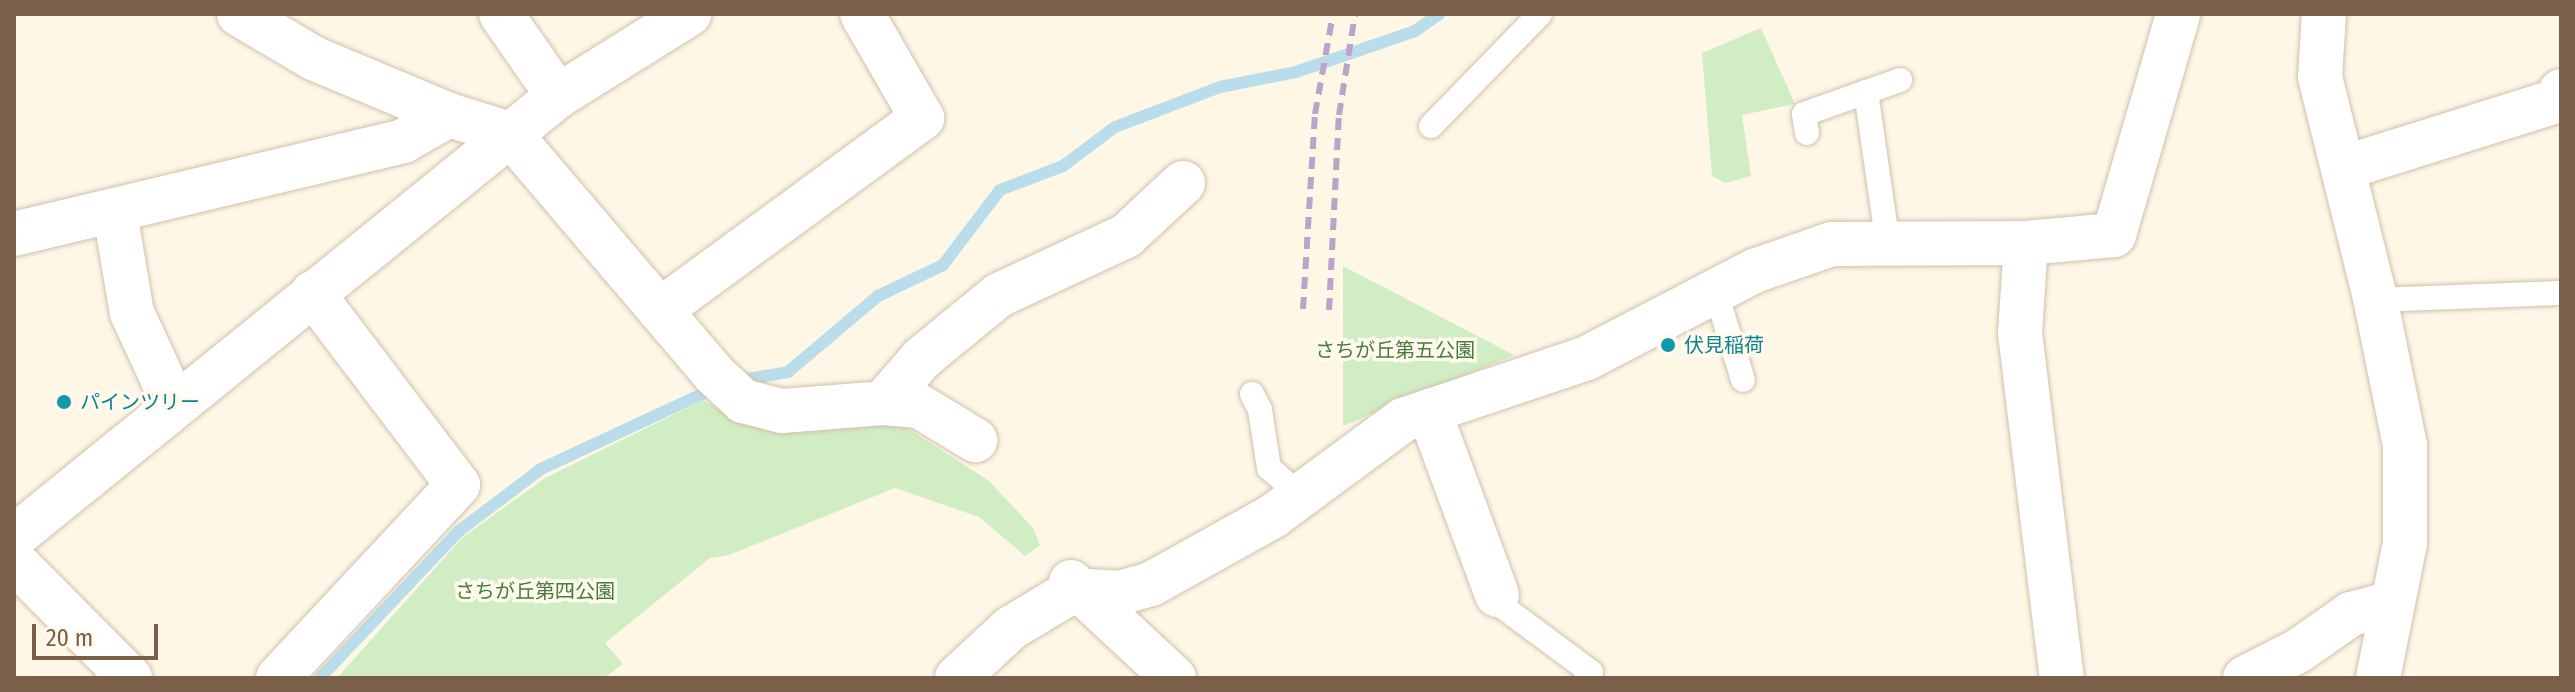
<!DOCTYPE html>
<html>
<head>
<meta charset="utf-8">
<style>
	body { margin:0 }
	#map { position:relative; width:2575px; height:692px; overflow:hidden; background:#fef7e6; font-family:"Fira Sans Condensed","Noto Sans JP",sans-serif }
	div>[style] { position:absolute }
	.green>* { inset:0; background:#d0edc3 }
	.stream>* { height:12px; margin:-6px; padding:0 6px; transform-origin:6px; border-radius:6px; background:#b9ddea }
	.roads { filter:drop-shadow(0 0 2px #d1c0ab) drop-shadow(0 0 2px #d1c0ab) }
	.lane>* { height:24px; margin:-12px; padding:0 12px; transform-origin:12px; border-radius:12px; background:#fff }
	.street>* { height:44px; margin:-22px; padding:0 22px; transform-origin:22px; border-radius:22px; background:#fff }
	.secondary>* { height:44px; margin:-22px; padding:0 22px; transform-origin:22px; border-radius:22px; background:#fff }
	.rail>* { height:6px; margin-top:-3px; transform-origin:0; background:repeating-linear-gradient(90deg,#bca3ca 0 12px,transparent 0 20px) }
	.dots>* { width:22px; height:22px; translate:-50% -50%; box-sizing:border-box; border:4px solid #fffaee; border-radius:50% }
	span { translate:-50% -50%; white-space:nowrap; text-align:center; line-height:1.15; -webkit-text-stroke:7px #fffaee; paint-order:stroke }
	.culture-label { font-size:20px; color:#0d838f }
	.left { translate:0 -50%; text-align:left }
	.park-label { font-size:20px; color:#487b3c }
	.frame { position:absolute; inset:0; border:16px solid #7a6048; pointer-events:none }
	.scale { position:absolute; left:32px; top:624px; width:126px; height:36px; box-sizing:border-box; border:4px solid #7a6048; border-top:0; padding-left:10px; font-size:24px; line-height:28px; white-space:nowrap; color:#7a6048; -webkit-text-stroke:6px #fffaee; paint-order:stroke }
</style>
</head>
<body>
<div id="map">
	<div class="green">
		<i style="clip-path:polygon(1761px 28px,1795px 104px,1742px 115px,1751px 176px,1725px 183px,1712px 176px,1702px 53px)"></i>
		<i style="clip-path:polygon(1343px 266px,1514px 355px,1343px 426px)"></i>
		<i style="clip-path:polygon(703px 400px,731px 416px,887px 415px,989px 481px,1033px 528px,1040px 545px,1025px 556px,979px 517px,895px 488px,729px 555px,710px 558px,605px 643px,623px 664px,604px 678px,337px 678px,462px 538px,545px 478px)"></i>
	</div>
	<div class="stream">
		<i style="left:736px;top:381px;width:53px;rotate:-9.8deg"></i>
		<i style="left:788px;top:372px;width:118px;rotate:-40.2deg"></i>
		<i style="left:878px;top:296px;width:72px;rotate:-25.5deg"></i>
		<i style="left:943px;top:265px;width:94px;rotate:-52.8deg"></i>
		<i style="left:1000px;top:190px;width:67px;rotate:-20.9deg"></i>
		<i style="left:1063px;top:166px;width:65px;rotate:-36.9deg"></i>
		<i style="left:1115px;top:127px;width:112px;rotate:-20.9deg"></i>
		<i style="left:1220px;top:87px;width:77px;rotate:-11.2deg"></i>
		<i style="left:1296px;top:72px;width:126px;rotate:-19deg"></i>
		<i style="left:1415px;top:31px;width:29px;rotate:-35deg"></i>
		<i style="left:320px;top:678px;width:202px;rotate:-46.6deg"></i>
		<i style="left:459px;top:531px;width:103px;rotate:-37.1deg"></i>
		<i style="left:541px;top:469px;width:192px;rotate:-25deg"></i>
	</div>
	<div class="roads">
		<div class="lane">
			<i style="left:1866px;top:92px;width:154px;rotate:81.8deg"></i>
			<i style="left:1431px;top:126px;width:156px;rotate:-45.8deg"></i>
			<i style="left:1807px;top:133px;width:19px;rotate:-99deg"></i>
			<i style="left:1804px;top:114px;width:102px;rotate:-19.5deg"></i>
			<i style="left:1715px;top:290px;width:94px;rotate:72.7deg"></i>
			<i style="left:2375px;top:300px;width:186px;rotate:-2.2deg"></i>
			<i style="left:1252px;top:394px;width:18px;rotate:63deg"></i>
			<i style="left:1260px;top:410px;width:59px;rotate:81.2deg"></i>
			<i style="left:1269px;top:468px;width:43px;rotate:41.2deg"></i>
			<i style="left:1497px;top:595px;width:13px;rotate:63deg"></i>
			<i style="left:1503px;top:607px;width:109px;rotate:36.5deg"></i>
			<i style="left:1591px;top:672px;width:8px;rotate:130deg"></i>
		</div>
		<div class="street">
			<i style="left:239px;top:14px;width:86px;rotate:30.7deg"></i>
			<i style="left:313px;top:58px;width:147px;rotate:22.7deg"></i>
			<i style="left:449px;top:115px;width:64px;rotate:17.3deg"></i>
			<i style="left:510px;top:134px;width:315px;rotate:49.6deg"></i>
			<i style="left:714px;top:374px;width:40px;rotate:43deg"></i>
			<i style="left:743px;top:401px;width:40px;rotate:14.4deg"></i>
			<i style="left:782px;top:411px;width:101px;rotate:-4.5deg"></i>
			<i style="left:883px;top:403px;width:36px;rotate:5deg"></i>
			<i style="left:919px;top:406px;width:66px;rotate:31.3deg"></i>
			<i style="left:501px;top:14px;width:100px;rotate:55.2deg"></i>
			<i style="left:2343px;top:168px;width:227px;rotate:-17.4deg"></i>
			<i style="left:2560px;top:100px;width:9px;rotate:-84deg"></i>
			<i style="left:115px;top:213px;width:101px;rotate:80.4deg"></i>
			<i style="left:132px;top:313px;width:102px;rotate:65.2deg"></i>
			<i style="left:14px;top:234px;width:400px;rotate:-13.4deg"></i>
			<i style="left:403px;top:141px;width:53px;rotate:-29.5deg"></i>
			<i style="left:2026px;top:243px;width:90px;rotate:93.8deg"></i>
			<i style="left:2020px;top:333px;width:348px;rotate:83.1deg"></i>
			<i style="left:660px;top:310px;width:325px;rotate:-36.2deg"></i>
			<i style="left:922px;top:118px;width:120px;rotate:-120deg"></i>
			<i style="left:883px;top:403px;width:60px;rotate:-49.1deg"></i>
			<i style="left:922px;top:358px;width:99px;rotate:-39.3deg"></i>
			<i style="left:999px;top:295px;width:140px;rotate:-24.9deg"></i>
			<i style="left:1126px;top:236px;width:78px;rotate:-42.9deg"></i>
			<i style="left:1429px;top:411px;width:196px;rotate:69.7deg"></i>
			<i style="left:14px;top:561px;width:165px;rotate:45.2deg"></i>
			<i style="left:1071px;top:582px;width:141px;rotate:43deg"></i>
			<i style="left:278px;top:678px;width:264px;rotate:-47deg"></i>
			<i style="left:458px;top:485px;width:241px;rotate:-127.2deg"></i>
			<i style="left:957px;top:678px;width:74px;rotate:-42.8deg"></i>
			<i style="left:1011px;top:628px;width:74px;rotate:-31.1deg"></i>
			<i style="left:1074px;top:590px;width:46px;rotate:3.7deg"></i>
			<i style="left:1120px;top:593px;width:32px;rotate:-16deg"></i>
			<i style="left:1151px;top:584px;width:140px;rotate:-29.1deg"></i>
			<i style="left:1273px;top:516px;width:162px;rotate:-36.4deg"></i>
			<i style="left:1403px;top:420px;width:194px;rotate:-18.6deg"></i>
			<i style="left:1587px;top:358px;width:188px;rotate:-27.5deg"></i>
			<i style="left:1754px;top:271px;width:83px;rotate:-19.1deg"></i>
			<i style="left:1832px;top:244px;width:194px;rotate:-0.3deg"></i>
			<i style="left:2026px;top:243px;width:88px;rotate:-5.2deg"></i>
			<i style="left:2114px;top:235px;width:230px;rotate:-73.8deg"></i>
			<i style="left:2245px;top:678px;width:59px;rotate:-27deg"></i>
			<i style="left:2298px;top:651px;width:65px;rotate:-34.9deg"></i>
			<i style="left:2351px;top:614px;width:43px;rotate:-14.7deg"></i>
		</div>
		<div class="secondary">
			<i style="left:2324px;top:14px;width:63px;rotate:93.6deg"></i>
			<i style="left:2320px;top:77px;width:223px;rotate:76deg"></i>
			<i style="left:2374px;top:293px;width:155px;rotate:78.5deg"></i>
			<i style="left:2405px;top:445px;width:98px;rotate:90deg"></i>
			<i style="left:2405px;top:543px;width:138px;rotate:101.3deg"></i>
			<i style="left:14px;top:537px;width:700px;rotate:-39.03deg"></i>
			<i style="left:558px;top:96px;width:155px;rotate:-32deg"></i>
		</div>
	</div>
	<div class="rail">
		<i style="left:1303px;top:309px;width:195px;rotate:-86.5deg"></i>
		<i style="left:1315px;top:114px;width:102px;rotate:-79.8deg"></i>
		<i style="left:1329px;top:310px;width:195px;rotate:-87.1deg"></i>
		<i style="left:1339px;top:115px;width:102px;rotate:-81deg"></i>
	</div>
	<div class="dots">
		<i style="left:1668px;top:345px;background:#0f9aa8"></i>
		<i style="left:64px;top:402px;background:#0f9aa8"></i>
	</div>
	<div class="culture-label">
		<span class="left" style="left:1684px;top:345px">伏見稲荷</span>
		<span class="left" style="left:80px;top:402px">パインツリー</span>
	</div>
	<div class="park-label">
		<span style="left:1395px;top:350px">さちが丘第五公園</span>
		<span style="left:535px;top:591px">さちが丘第四公園</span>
	</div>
	<div class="frame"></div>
	<div class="scale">20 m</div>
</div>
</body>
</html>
